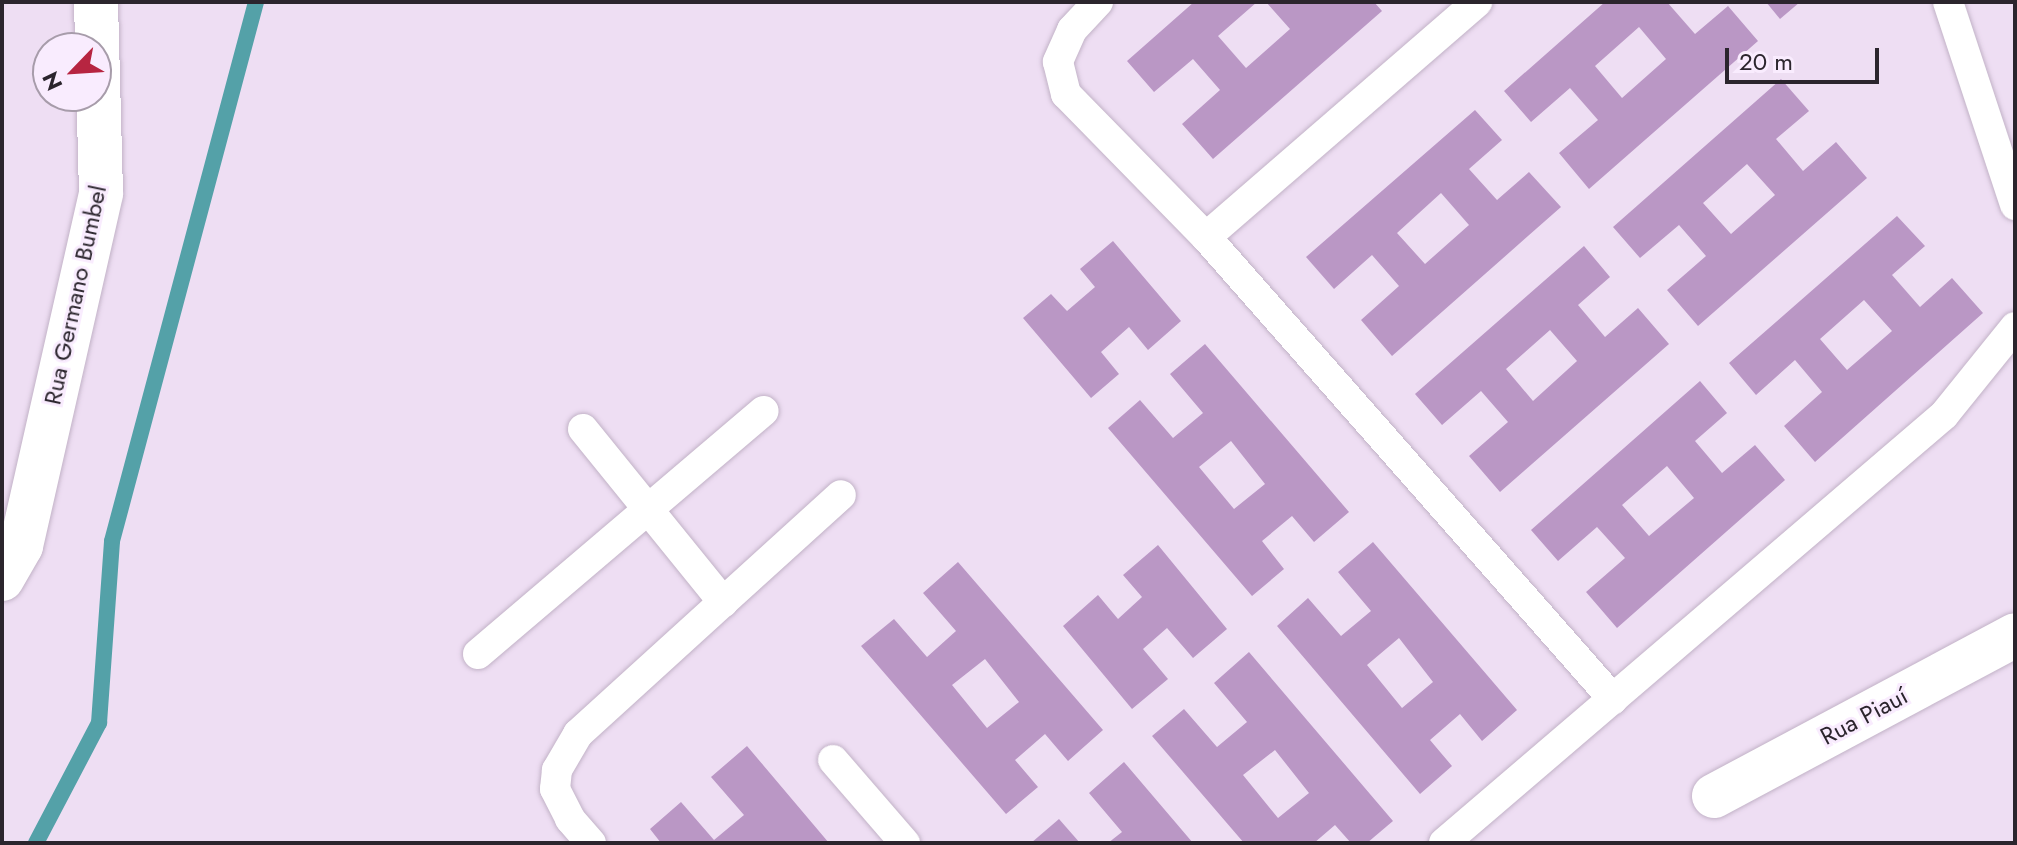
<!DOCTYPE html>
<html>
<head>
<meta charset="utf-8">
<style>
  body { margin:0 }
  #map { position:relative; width:2017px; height:845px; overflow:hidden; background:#eedef3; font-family:Jost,sans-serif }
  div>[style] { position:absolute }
  .stream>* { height:16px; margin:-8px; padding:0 8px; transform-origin:8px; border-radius:8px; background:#54a1a8 }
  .building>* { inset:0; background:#ba97c5 }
  .roads { filter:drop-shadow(0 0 2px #c2b2c7) drop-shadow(0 0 2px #c2b2c7) }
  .lane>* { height:30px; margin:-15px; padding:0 15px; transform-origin:15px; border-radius:15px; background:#fff }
  .street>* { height:44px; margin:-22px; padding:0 22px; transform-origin:22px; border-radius:22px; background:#fff }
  span { translate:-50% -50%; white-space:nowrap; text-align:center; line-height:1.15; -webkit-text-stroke:6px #f9ecfe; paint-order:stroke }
  .street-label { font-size:24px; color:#2b252d }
  .frame { position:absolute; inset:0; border:4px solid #2b252d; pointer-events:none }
  .north { position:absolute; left:32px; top:32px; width:80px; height:80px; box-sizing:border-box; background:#f9ecfe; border:2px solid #a79caa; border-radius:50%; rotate:245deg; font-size:22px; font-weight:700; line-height:32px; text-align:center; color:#2b252d }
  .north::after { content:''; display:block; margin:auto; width:28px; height:36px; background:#b72541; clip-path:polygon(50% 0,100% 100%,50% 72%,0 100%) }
  .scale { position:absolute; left:1725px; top:48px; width:154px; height:36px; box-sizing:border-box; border:4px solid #2b252d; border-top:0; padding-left:10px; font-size:24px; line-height:28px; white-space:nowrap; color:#2b252d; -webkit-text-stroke:6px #f9ecfe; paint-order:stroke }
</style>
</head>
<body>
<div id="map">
  <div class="stream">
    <div style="left:36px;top:843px;width:136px;rotate:-62.3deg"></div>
    <div style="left:99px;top:723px;width:182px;rotate:-85.9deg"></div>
    <div style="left:112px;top:541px;width:558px;rotate:-75.04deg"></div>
  </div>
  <div class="building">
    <div style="clip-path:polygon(1194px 2px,1257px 2px,1218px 36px,1246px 68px,1290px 29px,1266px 2px,1374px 2px,1382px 11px,1213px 159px,1182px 124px,1220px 90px,1193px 59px,1154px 92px,1127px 61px)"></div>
    <div style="clip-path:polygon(evenodd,1605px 2px,1667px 2px,1695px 34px,1728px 6px,1758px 41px,1589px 189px,1559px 153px,1598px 120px,1570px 88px,1531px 122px,1504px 91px,1605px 2px,1639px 27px,1666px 59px,1622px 98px,1595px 66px,1639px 27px)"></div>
    <div style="clip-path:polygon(1766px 2px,1800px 2px,1780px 19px)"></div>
    <div style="clip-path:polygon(evenodd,1781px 79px,1809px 111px,1776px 139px,1803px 171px,1836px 142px,1867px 178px,1698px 326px,1667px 290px,1706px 256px,1679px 225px,1640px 258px,1613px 227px,1781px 79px,1747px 164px,1775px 195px,1731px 234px,1703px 203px,1747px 164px)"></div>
    <div style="clip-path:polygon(evenodd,1475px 110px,1502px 140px,1469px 169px,1497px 200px,1529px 172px,1561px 207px,1392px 356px,1361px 320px,1399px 286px,1372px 255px,1334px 289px,1306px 257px,1475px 110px,1441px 193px,1469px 225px,1425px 264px,1397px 233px,1441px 193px)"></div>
    <div style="clip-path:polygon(evenodd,1897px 216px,1925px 246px,1892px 275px,1920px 307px,1952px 278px,1983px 313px,1815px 462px,1784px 426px,1822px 392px,1795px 360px,1756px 395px,1729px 363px,1897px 216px,1864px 300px,1892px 331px,1847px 370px,1820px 339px,1864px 300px)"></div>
    <div style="clip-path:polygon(1113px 241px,1181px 321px,1148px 350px,1129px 327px,1101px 352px,1119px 374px,1091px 398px,1023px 318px,1051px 294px,1067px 311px,1095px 287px,1080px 269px)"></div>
    <div style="clip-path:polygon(evenodd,1584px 246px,1610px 277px,1578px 305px,1605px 337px,1638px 308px,1669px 344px,1500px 492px,1469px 456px,1508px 422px,1481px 391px,1442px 425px,1415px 394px,1584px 246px,1550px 330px,1577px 361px,1533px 401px,1506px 369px,1550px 330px)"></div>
    <div style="clip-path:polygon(evenodd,1205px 344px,1349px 512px,1314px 542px,1292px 516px,1262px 541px,1284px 569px,1252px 596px,1108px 428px,1140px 400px,1173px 438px,1203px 413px,1170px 374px,1205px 344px,1231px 441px,1265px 484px,1234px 509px,1199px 467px,1231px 441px)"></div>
    <div style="clip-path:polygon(evenodd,1700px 381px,1727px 413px,1695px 441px,1722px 473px,1755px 445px,1785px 480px,1617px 628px,1586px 592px,1625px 558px,1597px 527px,1558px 561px,1531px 530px,1700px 381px,1667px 466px,1694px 498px,1649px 536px,1622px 505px,1667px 466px)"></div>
    <div style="clip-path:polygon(evenodd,1373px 542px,1517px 710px,1482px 741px,1460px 714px,1430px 740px,1452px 766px,1420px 794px,1277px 626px,1308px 598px,1341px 636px,1371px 611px,1338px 572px,1373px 542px,1399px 638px,1433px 682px,1402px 708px,1367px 665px,1399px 638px)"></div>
    <div style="clip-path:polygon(1158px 545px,1227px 629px,1193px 658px,1167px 628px,1143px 649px,1168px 679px,1132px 709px,1063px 626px,1098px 595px,1118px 619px,1142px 597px,1123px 575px)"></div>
    <div style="clip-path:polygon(evenodd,958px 562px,1103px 730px,1068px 761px,1045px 734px,1015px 760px,1038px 787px,1006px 814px,861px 646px,894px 619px,927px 657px,956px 631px,923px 593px,958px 562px,985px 659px,1019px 702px,987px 728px,952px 685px,985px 659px)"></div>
    <div style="clip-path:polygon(evenodd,1249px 652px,1393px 821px,1367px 843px,1351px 843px,1335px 825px,1314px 843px,1244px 843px,1152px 736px,1184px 709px,1217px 747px,1247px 722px,1214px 683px,1249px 652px,1275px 750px,1309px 793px,1278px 818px,1243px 775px,1275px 750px)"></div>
    <div style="clip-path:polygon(747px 746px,829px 843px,661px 843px,650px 829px,681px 802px,714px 840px,744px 815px,711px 777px)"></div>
    <div style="clip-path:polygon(1124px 762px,1193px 843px,1108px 843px,1122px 832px,1089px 793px)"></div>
    <div style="clip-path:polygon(1059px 819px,1080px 843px,1031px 843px)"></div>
  </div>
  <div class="roads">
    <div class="lane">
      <div style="left:1098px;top:2px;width:38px;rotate:133deg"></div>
      <div style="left:1072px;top:30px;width:35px;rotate:114deg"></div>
      <div style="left:1058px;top:62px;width:33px;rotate:76deg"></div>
      <div style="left:1066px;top:94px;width:200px;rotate:45.6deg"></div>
      <div style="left:1206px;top:237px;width:616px;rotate:48.62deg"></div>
      <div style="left:1948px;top:2px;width:214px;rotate:71.7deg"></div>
      <div style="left:1206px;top:237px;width:359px;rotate:-40.9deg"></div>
      <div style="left:583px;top:429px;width:223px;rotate:51deg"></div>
      <div style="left:723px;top:602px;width:196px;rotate:137.7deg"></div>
      <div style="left:578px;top:734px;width:42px;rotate:120.3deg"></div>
      <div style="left:557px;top:770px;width:19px;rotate:96deg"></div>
      <div style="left:555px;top:789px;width:34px;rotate:63deg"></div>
      <div style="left:570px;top:819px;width:32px;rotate:49deg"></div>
      <div style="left:723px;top:602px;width:159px;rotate:-42.2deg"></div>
      <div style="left:478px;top:654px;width:375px;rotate:-40.4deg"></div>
      <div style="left:833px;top:760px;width:110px;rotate:49.1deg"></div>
      <div style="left:1444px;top:843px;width:658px;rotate:-40.56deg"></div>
      <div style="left:1944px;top:415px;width:113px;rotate:-51.1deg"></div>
    </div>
    <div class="street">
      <div style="left:2px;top:579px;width:38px;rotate:-60deg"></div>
      <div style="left:21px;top:546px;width:362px;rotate:-77.2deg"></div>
      <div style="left:101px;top:193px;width:191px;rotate:-91.5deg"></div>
      <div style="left:1714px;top:796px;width:341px;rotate:-28.1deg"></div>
    </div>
  </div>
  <div class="street-label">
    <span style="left:75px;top:295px;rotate:-78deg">Rua Germano Bumbel</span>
    <span style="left:1864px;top:716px;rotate:-28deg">Rua Piauí</span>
  </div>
  <div class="frame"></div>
  <div class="north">N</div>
  <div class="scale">20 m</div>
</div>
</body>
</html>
